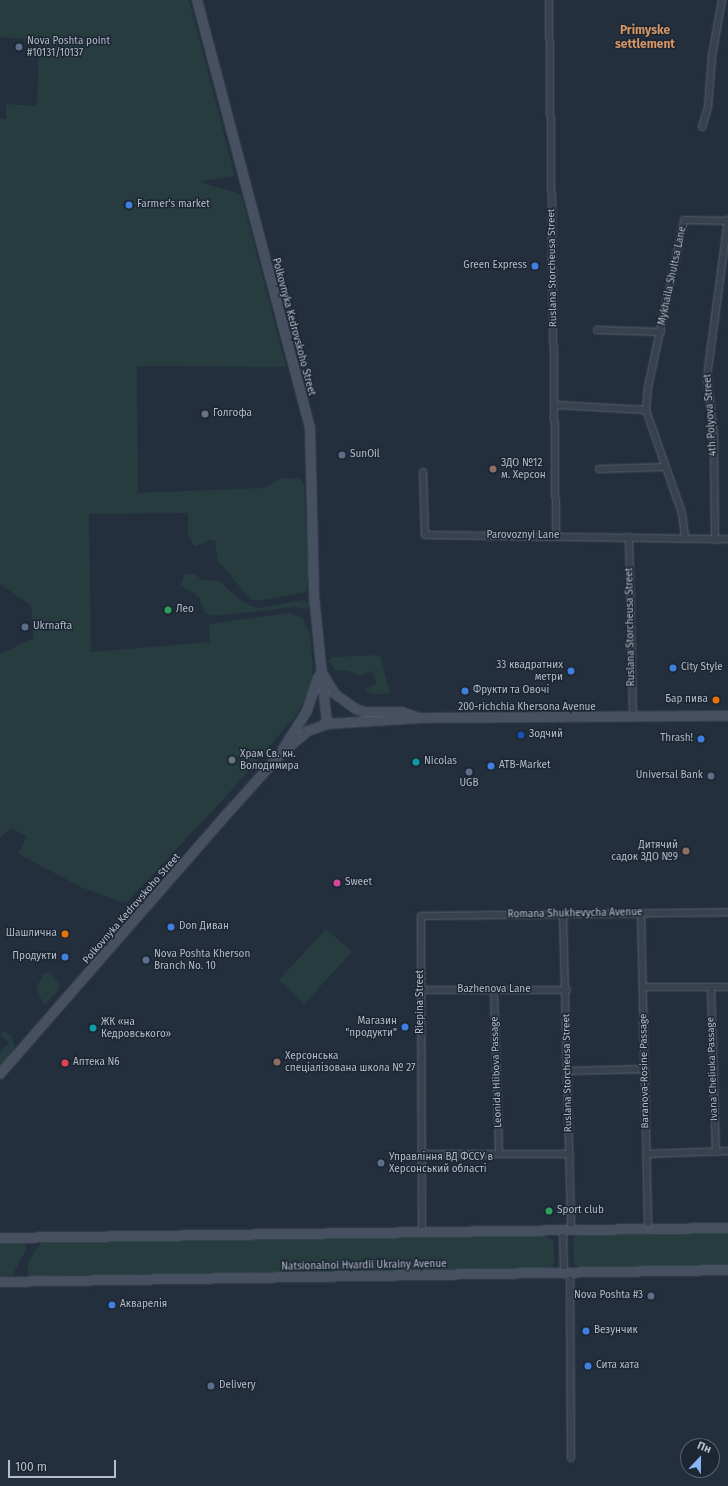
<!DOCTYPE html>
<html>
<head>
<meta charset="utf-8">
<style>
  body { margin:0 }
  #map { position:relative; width:728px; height:1486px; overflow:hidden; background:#242f3e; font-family:"Fira Sans",sans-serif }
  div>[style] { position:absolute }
  .green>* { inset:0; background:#263c3f }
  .roads { filter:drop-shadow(0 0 1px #565f6c) drop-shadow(0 0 1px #565f6c) }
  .street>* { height:6px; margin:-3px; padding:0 3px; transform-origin:3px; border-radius:3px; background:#38414e }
  .secondary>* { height:8px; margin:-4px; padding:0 4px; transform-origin:4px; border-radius:4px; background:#465061 }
  .dots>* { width:11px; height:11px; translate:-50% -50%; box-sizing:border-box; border:2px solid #1d2633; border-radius:50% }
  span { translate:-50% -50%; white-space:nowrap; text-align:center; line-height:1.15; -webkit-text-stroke:3px #1d2633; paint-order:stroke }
  .poi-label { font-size:10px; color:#b4bcc9 }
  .left { translate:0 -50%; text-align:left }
  .right { translate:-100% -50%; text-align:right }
  .street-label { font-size:10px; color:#b4bcc9 }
  .quarter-label { font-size:12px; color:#d59563; font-weight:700 }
  .north { position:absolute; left:680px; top:1438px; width:40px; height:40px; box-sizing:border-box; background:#1d2633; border:1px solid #59626f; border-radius:50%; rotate:22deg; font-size:11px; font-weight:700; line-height:16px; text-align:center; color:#b4bcc9 }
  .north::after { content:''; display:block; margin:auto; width:14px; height:18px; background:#8ab4f8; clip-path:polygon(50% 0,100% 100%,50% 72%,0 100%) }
  .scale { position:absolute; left:8px; top:1460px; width:108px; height:18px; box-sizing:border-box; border:2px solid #b4bcc9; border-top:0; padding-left:5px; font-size:12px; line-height:14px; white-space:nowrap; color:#b4bcc9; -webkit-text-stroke:3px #1d2633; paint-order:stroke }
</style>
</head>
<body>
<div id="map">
  <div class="green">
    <div style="clip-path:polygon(0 0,189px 0,235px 176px,201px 181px,202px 183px,241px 194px,286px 367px,137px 366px,138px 493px,265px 488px,281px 478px,300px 479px,304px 484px,309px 575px,306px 592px,265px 600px,251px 600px,218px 561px,215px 541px,210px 540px,194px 547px,188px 534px,188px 513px,89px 514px,91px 652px,210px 642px,209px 624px,289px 613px,303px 618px,310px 634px,313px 666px,310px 687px,298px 713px,229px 793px,126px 903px,83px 888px,18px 854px,27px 836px,11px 828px,0 838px,0 654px,34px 638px,31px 605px,0 584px,0 118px,6px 119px,6px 104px,37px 106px,39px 40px,0 37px)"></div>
    <div style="clip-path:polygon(184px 574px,195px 574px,202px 580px,220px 581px,236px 597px,250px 606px,259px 608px,303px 600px,310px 605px,307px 609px,294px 607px,215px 616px,205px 614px,199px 597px,181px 585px)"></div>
    <div style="clip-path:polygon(380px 655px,390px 693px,372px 695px,365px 690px,376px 683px,372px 671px,358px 676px,348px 670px,336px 671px,328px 661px,332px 657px)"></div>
    <div style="clip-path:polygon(326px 929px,352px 952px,304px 1004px,279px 980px)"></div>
    <div style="clip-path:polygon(50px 972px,60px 984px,58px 991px,44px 1005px,36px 988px,44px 973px)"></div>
    <div style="clip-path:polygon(4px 1031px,12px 1036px,15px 1048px,0 1067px,0 1053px,9px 1043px,1px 1035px)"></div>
    <div style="clip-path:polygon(728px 1232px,728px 1267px,580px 1269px,574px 1264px,573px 1238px,579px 1234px)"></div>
    <div style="clip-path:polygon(544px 1234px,553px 1241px,555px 1262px,552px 1267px,546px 1269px,28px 1276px,28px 1262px,43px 1240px)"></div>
    <div style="clip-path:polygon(0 1241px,26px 1241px,26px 1250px,12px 1276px,0 1277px)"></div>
  </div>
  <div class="roads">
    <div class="street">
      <div style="left:549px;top:0;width:536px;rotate:89.25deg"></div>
      <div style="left:702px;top:127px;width:21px;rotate:-73deg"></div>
      <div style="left:708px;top:107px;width:51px;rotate:-85.5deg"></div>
      <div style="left:712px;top:56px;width:57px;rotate:-79.9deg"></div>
      <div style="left:597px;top:330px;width:64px;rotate:1.8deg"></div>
      <div style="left:556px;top:405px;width:90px;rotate:3.2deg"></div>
      <div style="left:599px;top:469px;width:66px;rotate:-1.7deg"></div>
      <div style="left:423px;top:472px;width:63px;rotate:88.2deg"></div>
      <div style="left:425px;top:535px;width:303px;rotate:0.8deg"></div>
      <div style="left:629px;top:537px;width:180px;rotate:88.7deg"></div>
      <div style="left:685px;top:537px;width:24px;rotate:-97deg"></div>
      <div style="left:682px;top:513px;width:109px;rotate:-109.3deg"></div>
      <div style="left:646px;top:410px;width:23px;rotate:-85deg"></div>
      <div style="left:648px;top:387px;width:171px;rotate:-77.8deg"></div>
      <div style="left:684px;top:220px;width:44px;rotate:1.3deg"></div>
      <div style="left:715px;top:540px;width:104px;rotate:-90.6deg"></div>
      <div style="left:714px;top:436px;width:59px;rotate:-96.8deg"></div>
      <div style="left:707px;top:377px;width:159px;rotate:-82.4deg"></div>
      <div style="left:641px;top:913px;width:316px;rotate:88.7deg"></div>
      <div style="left:563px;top:915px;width:315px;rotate:88.5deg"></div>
      <div style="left:643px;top:987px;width:85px"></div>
      <div style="left:711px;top:987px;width:165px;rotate:88.3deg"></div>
      <div style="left:421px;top:990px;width:146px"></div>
      <div style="left:494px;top:991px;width:163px;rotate:88.2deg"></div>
      <div style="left:568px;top:1071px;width:77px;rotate:-1.5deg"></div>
      <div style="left:422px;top:1154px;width:148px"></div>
      <div style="left:647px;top:1154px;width:81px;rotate:-2.1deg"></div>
      <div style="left:563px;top:1230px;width:43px;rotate:88.7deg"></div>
      <div style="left:422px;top:1232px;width:316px;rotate:-90.2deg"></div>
      <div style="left:421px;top:916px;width:307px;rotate:-0.7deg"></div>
      <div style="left:570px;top:1273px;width:185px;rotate:89.7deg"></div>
    </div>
    <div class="secondary">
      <div style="left:197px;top:0;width:442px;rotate:75.2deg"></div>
      <div style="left:310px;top:427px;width:169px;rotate:88.6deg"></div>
      <div style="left:314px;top:596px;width:129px;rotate:84.2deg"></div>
      <div style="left:322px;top:673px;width:25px;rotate:58deg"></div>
      <div style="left:335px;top:694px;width:26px;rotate:36deg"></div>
      <div style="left:356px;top:709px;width:9px;rotate:18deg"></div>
      <div style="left:365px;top:712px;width:37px"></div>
      <div style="left:402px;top:712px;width:15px;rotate:20deg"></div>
      <div style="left:283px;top:749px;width:45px;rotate:-57.7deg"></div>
      <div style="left:307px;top:711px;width:36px;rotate:-72deg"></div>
      <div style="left:0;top:1074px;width:345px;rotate:-48.9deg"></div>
      <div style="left:227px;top:814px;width:78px;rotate:-48.1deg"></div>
      <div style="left:279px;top:756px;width:38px;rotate:-41deg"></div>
      <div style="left:308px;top:731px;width:20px;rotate:-20deg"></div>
      <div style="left:327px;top:724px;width:94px;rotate:-3.7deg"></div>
      <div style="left:421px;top:718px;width:307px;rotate:-0.4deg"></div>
      <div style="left:0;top:1238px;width:728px;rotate:-0.79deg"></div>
      <div style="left:0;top:1282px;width:728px;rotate:-0.94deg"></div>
    </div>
  </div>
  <div class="dots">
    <div style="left:19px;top:47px;background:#5c6f8a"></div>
    <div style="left:129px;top:205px;background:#3f7fe0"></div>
    <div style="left:535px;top:266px;background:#3f7fe0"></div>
    <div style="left:205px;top:414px;background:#6b7280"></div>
    <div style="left:342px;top:455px;background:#5c6f8a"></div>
    <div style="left:493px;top:469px;background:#8d6e63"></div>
    <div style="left:168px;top:610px;background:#2e9e5b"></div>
    <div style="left:25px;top:627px;background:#5c6f8a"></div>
    <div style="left:673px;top:668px;background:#3f7fe0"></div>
    <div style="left:571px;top:671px;background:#3f7fe0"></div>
    <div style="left:465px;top:691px;background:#3f7fe0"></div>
    <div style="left:716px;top:700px;background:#e8710a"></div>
    <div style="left:521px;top:735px;background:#1a4fb4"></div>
    <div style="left:701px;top:739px;background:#3f7fe0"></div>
    <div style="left:232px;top:760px;background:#6b7280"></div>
    <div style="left:416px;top:762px;background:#0f9aa8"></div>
    <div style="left:491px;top:766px;background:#3f7fe0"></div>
    <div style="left:469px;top:772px;background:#5c6f8a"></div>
    <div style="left:711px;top:776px;background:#5c6f8a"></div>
    <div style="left:686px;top:851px;background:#8d6e63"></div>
    <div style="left:337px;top:883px;background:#d1479c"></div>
    <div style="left:171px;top:927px;background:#3f7fe0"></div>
    <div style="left:65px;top:934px;background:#e8710a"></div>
    <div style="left:65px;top:957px;background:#3f7fe0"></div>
    <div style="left:146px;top:960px;background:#5c6f8a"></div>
    <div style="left:405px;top:1027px;background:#3f7fe0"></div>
    <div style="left:93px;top:1028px;background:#0f9aa8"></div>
    <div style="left:277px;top:1062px;background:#8d6e63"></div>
    <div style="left:65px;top:1063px;background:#e0444e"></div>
    <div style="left:381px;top:1163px;background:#5c6f8a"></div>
    <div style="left:549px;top:1211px;background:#2e9e5b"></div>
    <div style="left:651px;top:1296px;background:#5c6f8a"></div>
    <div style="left:112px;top:1305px;background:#3f7fe0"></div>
    <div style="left:586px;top:1331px;background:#3f7fe0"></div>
    <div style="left:588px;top:1366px;background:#3f7fe0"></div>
    <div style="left:211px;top:1386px;background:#5c6f8a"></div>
  </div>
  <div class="poi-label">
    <span class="left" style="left:27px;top:47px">Nova Poshta point<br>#10131/10137</span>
    <span class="left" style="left:137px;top:205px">Farmer's market</span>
    <span class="right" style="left:527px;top:266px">Green Express</span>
    <span class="left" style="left:213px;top:414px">Голгофа</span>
    <span class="left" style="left:350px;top:455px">SunOil</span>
    <span class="left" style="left:501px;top:469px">ЗДО №12<br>м. Херсон</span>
    <span class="left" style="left:176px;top:610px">Лео</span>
    <span class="left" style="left:33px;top:627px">Ukrnafta</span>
    <span class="right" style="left:563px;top:671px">33 квадратних<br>метри</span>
    <span class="left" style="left:681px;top:668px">City Style</span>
    <span class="left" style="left:473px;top:691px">Фрукти та Овочі</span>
    <span class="right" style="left:708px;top:700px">Бар пива</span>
    <span class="left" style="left:529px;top:735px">Зодчий</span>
    <span class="right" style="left:693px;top:739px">Thrash!</span>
    <span class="left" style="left:240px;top:760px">Храм Св. кн.<br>Володимира</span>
    <span class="left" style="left:424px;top:762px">Nicolas</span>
    <span class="left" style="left:499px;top:766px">ATB-Market</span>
    <span class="right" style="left:703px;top:776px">Universal Bank</span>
    <span style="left:469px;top:784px">UGB</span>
    <span class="right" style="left:678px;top:851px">Дитячий<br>садок ЗДО №9</span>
    <span class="left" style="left:345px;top:883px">Sweet</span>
    <span class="left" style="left:179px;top:927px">Don Диван</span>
    <span class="right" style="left:57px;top:934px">Шашлична</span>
    <span class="left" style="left:154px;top:960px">Nova Poshta Kherson<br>Branch No. 10</span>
    <span class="right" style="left:57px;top:957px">Продукти</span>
    <span class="right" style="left:397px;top:1027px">Магазин<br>"продукти"</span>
    <span class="left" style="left:101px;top:1028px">ЖК «на<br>Кедровського»</span>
    <span class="left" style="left:285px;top:1062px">Херсонська<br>спеціалізована школа № 27</span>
    <span class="left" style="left:73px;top:1063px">Аптека N6</span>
    <span class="left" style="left:389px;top:1163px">Управління ВД ФССУ в<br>Херсонський області</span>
    <span class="left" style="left:557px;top:1211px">Sport club</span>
    <span class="right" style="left:643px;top:1296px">Nova Poshta #3</span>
    <span class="left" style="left:120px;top:1305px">Акварелія</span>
    <span class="left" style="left:594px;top:1331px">Везунчик</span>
    <span class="left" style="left:596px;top:1366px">Сита хата</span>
    <span class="left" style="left:219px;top:1386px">Delivery</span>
  </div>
  <div class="street-label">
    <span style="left:553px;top:268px;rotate:-91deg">Ruslana Storcheusa Street</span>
    <span style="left:673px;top:276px;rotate:-78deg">Mykhaila Shultsa Lane</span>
    <span style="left:293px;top:327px;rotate:75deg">Polkovnyka Kedrovskoho Street</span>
    <span style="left:711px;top:415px;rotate:-94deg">4th Polyova Street</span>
    <span style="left:523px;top:536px">Parovoznyi Lane</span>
    <span style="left:631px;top:627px;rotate:-91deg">Ruslana Storcheusa Street</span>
    <span style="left:527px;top:708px">200-richchia Khersona Avenue</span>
    <span style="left:132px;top:909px;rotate:-49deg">Polkovnyka Kedrovskoho Street</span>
    <span style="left:575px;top:914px;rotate:-1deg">Romana Shukhevycha Avenue</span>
    <span style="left:494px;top:990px">Bazhenova Lane</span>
    <span style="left:421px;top:1002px;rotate:-90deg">Riepina Street</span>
    <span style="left:713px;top:1069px;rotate:-92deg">Ivana Cheliuka Passage</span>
    <span style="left:645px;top:1071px;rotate:-91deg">Baranova-Rosine Passage</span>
    <span style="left:497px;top:1072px;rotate:-92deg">Leonida Hlibova Passage</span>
    <span style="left:568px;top:1073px;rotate:-91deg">Ruslana Storcheusa Street</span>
    <span style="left:364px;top:1266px;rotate:-1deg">Natsionalnoi Hvardii Ukrainy Avenue</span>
  </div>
  <div class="quarter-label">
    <span style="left:645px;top:38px">Primyske<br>settlement</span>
  </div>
  <div class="north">Пн</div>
  <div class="scale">100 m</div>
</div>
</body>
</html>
